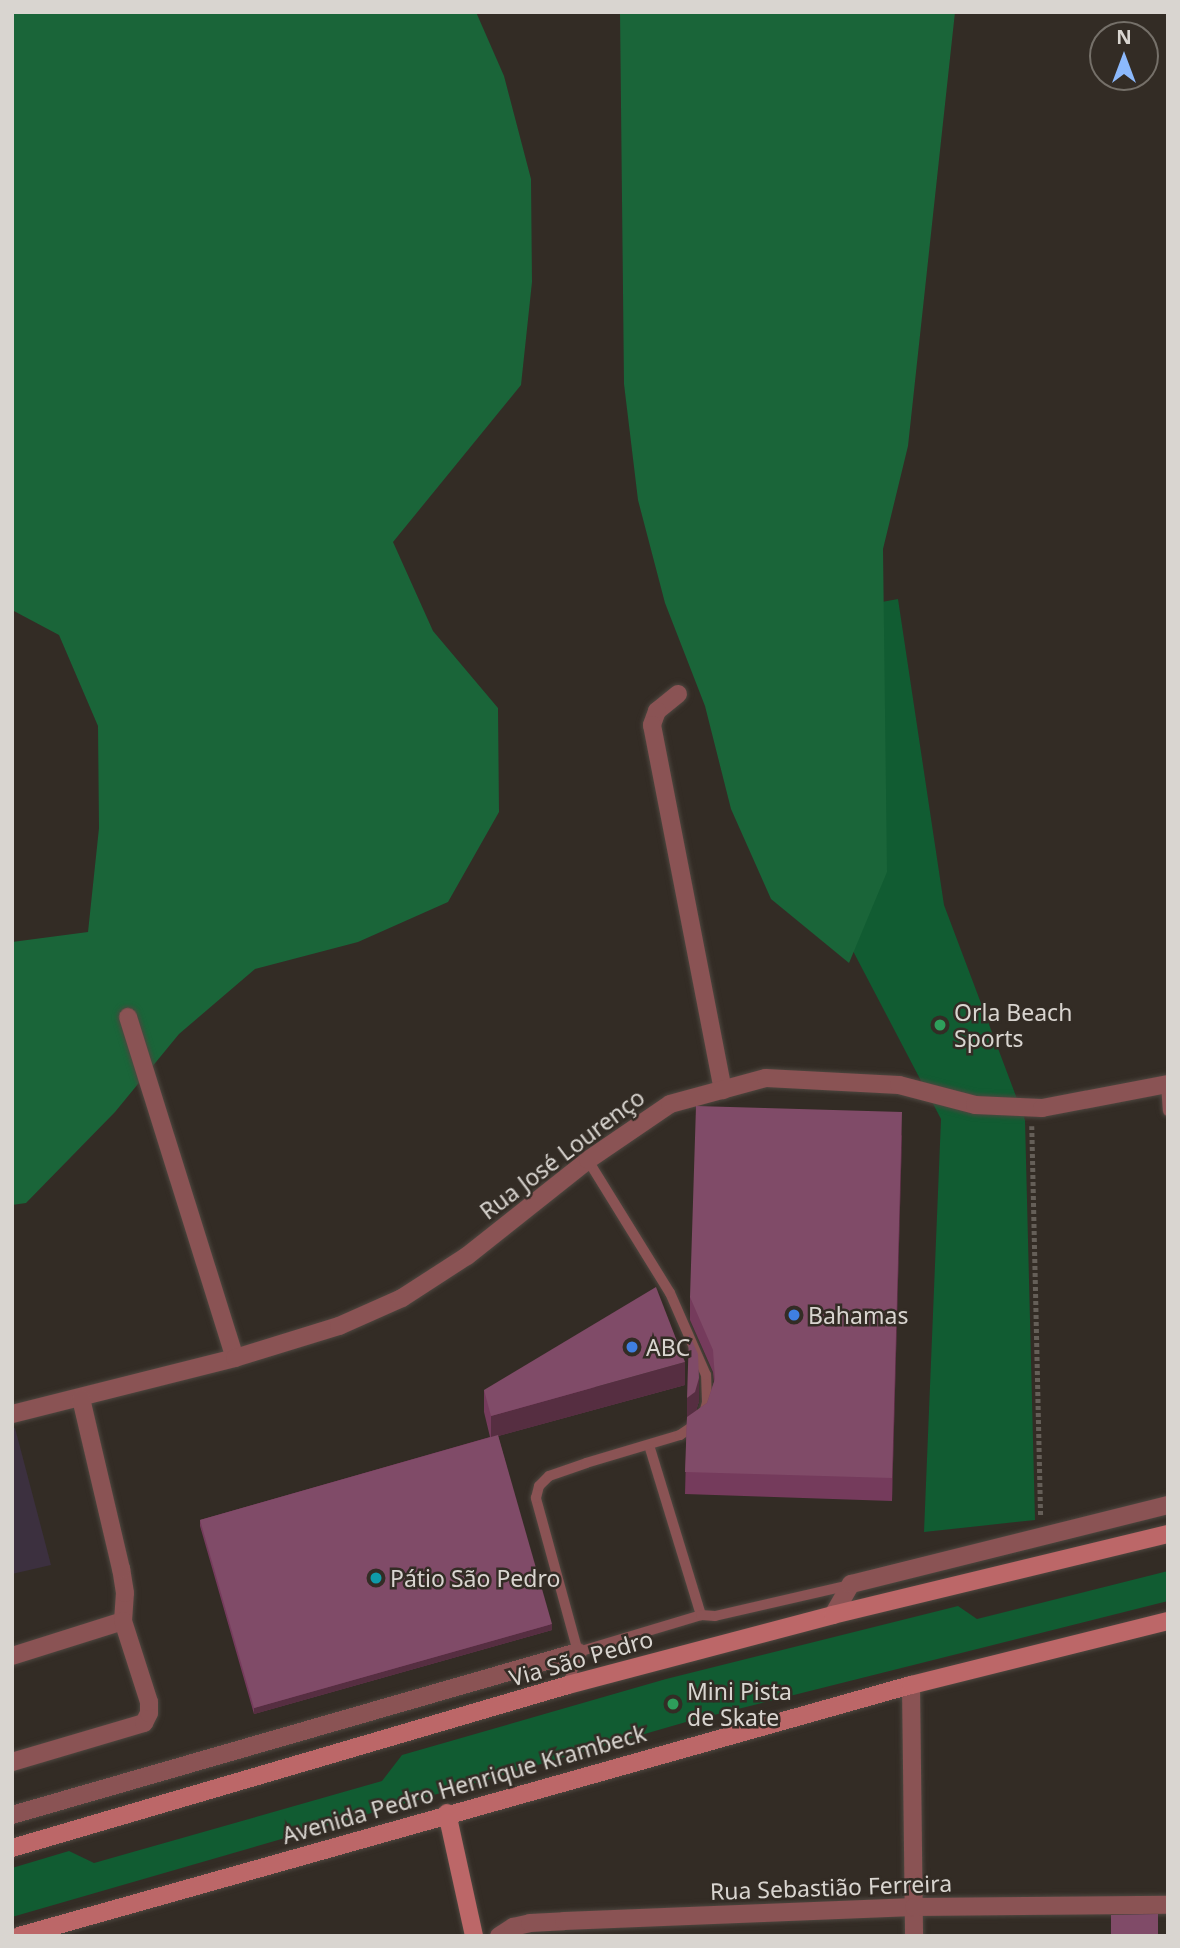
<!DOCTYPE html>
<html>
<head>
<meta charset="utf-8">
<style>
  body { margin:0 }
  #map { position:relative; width:1180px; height:1948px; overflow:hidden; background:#332c25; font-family:"Noto Sans",sans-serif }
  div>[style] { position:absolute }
  .commercial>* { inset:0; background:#3c303f }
  .green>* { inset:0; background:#115c32 }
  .forest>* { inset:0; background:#1a6539 }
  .path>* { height:4.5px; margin-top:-2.25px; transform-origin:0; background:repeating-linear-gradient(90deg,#655f58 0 3.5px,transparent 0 7px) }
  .roads { filter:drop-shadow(0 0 2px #4e4740) drop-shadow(0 0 2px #4e4740) }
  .service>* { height:10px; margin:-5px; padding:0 5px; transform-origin:5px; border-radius:5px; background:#8a5354 }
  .minor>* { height:18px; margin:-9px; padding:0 9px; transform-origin:9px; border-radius:9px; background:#8a5354 }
  .secondary>* { height:18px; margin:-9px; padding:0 9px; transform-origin:9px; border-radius:9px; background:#bc6768 }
  .wall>* { inset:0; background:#753b5c }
  .shaded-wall>* { inset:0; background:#562e41 }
  .building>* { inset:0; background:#804b68 }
  .dots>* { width:19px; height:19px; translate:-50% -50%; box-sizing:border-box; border:4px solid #332c25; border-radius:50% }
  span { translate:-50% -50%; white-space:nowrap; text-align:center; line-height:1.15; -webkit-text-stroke:5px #332c25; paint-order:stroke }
  .poi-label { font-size:23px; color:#d9d5d0 }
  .left { translate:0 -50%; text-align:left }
  .street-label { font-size:23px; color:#d9d5d0 }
  .frame { position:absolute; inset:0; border:14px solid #d9d5d0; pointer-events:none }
  .north { position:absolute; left:1089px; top:21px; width:70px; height:70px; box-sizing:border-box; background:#332c25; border:2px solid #757069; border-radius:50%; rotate:0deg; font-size:19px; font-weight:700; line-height:28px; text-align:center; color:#d9d5d0 }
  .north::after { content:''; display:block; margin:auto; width:24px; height:32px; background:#8cb9fc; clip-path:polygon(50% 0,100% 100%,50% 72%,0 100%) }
</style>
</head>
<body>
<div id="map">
  <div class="commercial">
    <div style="clip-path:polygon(15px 1428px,51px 1565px,12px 1574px,12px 1429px)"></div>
  </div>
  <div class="green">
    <div style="clip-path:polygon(898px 599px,944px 905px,1025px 1120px,1035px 1520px,924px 1532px,941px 1119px,842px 930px,801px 617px)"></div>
    <div style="clip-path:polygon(1168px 1571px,1168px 1601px,686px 1722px,12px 1917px,12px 1868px,69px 1851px,94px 1863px,382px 1781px,402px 1755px,666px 1679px,958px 1606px,977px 1619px)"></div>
  </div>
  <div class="forest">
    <div style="clip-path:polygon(12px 12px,476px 12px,504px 76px,531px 179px,532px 282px,521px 385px,393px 542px,433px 631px,498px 708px,499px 812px,448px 902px,358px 942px,255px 969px,179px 1034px,115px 1112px,26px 1203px,12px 1205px,12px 942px,88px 932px,99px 828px,98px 726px,59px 635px,12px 610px)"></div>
    <div style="clip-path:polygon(620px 12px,955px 12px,908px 446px,883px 549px,887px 872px,849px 963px,771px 899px,731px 809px,705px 706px,665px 603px,638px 500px,624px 384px)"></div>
  </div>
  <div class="path">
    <div style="left:1032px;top:1126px;width:390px;rotate:88.7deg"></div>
  </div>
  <div class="roads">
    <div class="service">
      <div style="left:1166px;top:1084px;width:27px;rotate:86deg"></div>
      <div style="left:649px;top:1445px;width:178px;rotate:73deg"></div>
      <div style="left:578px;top:1652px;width:128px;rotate:-16.7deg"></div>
      <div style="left:701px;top:1615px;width:14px;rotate:4deg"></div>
      <div style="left:715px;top:1616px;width:139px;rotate:-12.9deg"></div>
      <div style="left:568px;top:1685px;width:34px;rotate:-73deg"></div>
      <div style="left:578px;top:1652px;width:160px;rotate:-105.3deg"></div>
      <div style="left:536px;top:1498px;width:12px;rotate:-76deg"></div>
      <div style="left:539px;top:1486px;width:14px;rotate:-45deg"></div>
      <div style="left:549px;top:1476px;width:39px;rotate:-19deg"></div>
      <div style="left:586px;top:1463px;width:98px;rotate:-16.6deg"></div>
      <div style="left:680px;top:1435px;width:27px;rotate:-34deg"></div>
      <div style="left:702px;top:1420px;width:19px;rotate:-74deg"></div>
      <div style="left:707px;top:1402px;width:27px;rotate:-92deg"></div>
      <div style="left:706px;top:1375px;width:90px;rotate:-113.7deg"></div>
      <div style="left:670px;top:1293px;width:156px;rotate:-121.7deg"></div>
    </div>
    <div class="minor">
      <div style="left:678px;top:694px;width:27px;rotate:141deg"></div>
      <div style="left:657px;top:711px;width:15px;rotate:110deg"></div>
      <div style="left:652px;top:725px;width:372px;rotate:79deg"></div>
      <div style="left:128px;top:1017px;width:357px;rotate:72.6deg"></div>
      <div style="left:12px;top:1414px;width:230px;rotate:-14.1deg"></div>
      <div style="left:235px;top:1358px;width:109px;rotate:-17.1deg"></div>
      <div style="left:339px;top:1326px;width:69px;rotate:-24deg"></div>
      <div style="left:402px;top:1298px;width:77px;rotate:-32.9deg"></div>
      <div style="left:467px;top:1256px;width:154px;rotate:-38.4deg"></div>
      <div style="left:588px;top:1160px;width:99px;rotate:-34.3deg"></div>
      <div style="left:670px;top:1104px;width:99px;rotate:-15.2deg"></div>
      <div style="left:766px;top:1078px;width:133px;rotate:3deg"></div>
      <div style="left:899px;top:1085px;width:79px;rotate:14.7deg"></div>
      <div style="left:975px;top:1105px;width:67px;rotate:2.6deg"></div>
      <div style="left:1042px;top:1108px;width:128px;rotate:-10.8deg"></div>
      <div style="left:833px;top:1615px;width:36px;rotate:-60deg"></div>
      <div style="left:851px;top:1584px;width:327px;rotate:-14deg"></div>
      <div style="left:12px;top:1656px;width:116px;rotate:-17.5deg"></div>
      <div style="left:123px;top:1621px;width:28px;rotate:-86deg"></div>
      <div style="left:125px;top:1593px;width:24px;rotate:-99deg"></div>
      <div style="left:121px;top:1569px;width:175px;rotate:-103.2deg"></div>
      <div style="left:911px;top:1685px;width:251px;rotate:89.3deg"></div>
      <div style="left:12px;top:1762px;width:138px;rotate:-16.5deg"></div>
      <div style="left:144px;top:1723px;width:11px;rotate:-63deg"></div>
      <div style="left:149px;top:1713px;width:11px;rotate:-90deg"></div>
      <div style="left:149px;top:1702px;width:85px;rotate:-107.8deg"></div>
      <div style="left:12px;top:1815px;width:589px;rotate:-16.07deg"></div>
      <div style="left:499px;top:1936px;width:17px;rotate:-33deg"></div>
      <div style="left:513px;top:1927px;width:17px;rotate:-13deg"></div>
      <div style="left:530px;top:1923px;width:34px;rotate:-3deg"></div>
      <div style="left:564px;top:1921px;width:350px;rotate:-2.3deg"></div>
      <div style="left:914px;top:1907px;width:254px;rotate:-0.5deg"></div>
    </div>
    <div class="secondary">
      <div style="left:447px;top:1813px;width:126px;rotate:77.6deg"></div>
      <div style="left:12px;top:1848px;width:579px;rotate:-16.34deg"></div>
      <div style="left:568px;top:1685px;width:274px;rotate:-14.8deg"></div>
      <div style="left:833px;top:1615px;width:345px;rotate:-13.6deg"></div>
      <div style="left:19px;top:1936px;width:927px;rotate:-15.72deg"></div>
      <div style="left:911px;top:1685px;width:265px;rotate:-14deg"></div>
    </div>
  </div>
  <div class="wall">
    <div style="clip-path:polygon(902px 1135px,892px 1501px,685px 1494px,687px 1417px,699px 1401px,696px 1411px,707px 1403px,714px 1382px,713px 1372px,690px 1320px,690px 1297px)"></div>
    <div style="clip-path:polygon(685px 1385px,498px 1436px,552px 1630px,254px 1714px,200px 1526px,200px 1520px,490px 1437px,484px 1412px,484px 1390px)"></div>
  </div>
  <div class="shaded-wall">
    <div style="clip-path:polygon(902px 1112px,902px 1135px,892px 1501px,892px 1478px)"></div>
    <div style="clip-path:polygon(685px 1362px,685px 1385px,491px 1438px,491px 1416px)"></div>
    <div style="clip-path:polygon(699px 1378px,699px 1401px,695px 1415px,687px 1420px,687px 1398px)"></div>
    <div style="clip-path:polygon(552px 1624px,552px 1630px,254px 1714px,254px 1708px)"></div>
  </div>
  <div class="building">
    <div style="clip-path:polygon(696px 1106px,902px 1112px,892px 1478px,685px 1472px,687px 1417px,707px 1403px,715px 1379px,713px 1350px,690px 1297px)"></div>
    <div style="clip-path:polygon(656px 1287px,685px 1362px,491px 1416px,484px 1390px)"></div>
    <div style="clip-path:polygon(689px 1334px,698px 1354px,699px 1378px,695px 1392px,687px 1398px)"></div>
    <div style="clip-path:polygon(498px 1435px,552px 1624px,254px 1708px,200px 1520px)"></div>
    <div style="clip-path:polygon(1158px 1914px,1158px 1936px,1111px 1936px,1111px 1915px)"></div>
  </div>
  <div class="dots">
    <div style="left:940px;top:1025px;background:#2e9e5b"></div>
    <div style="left:794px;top:1315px;background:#3f7fe0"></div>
    <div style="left:632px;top:1347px;background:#3f7fe0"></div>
    <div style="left:376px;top:1578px;background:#0f9aa8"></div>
    <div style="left:673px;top:1704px;background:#2e9e5b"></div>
  </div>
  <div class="poi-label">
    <span class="left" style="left:954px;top:1025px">Orla Beach<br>Sports</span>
    <span class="left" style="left:808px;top:1315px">Bahamas</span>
    <span class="left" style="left:646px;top:1347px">ABC</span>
    <span class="left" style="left:390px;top:1578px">Pátio São Pedro</span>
    <span class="left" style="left:687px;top:1704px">Mini Pista<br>de Skate</span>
  </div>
  <div class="street-label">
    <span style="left:562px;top:1154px;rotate:-37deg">Rua José Lourenço</span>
    <span style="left:581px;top:1658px;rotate:-16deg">Via São Pedro</span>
    <span style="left:464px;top:1784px;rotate:-16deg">Avenida Pedro Henrique Krambeck</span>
    <span style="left:831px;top:1887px;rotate:-2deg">Rua Sebastião Ferreira</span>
  </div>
  <div class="frame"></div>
  <div class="north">N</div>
</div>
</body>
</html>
